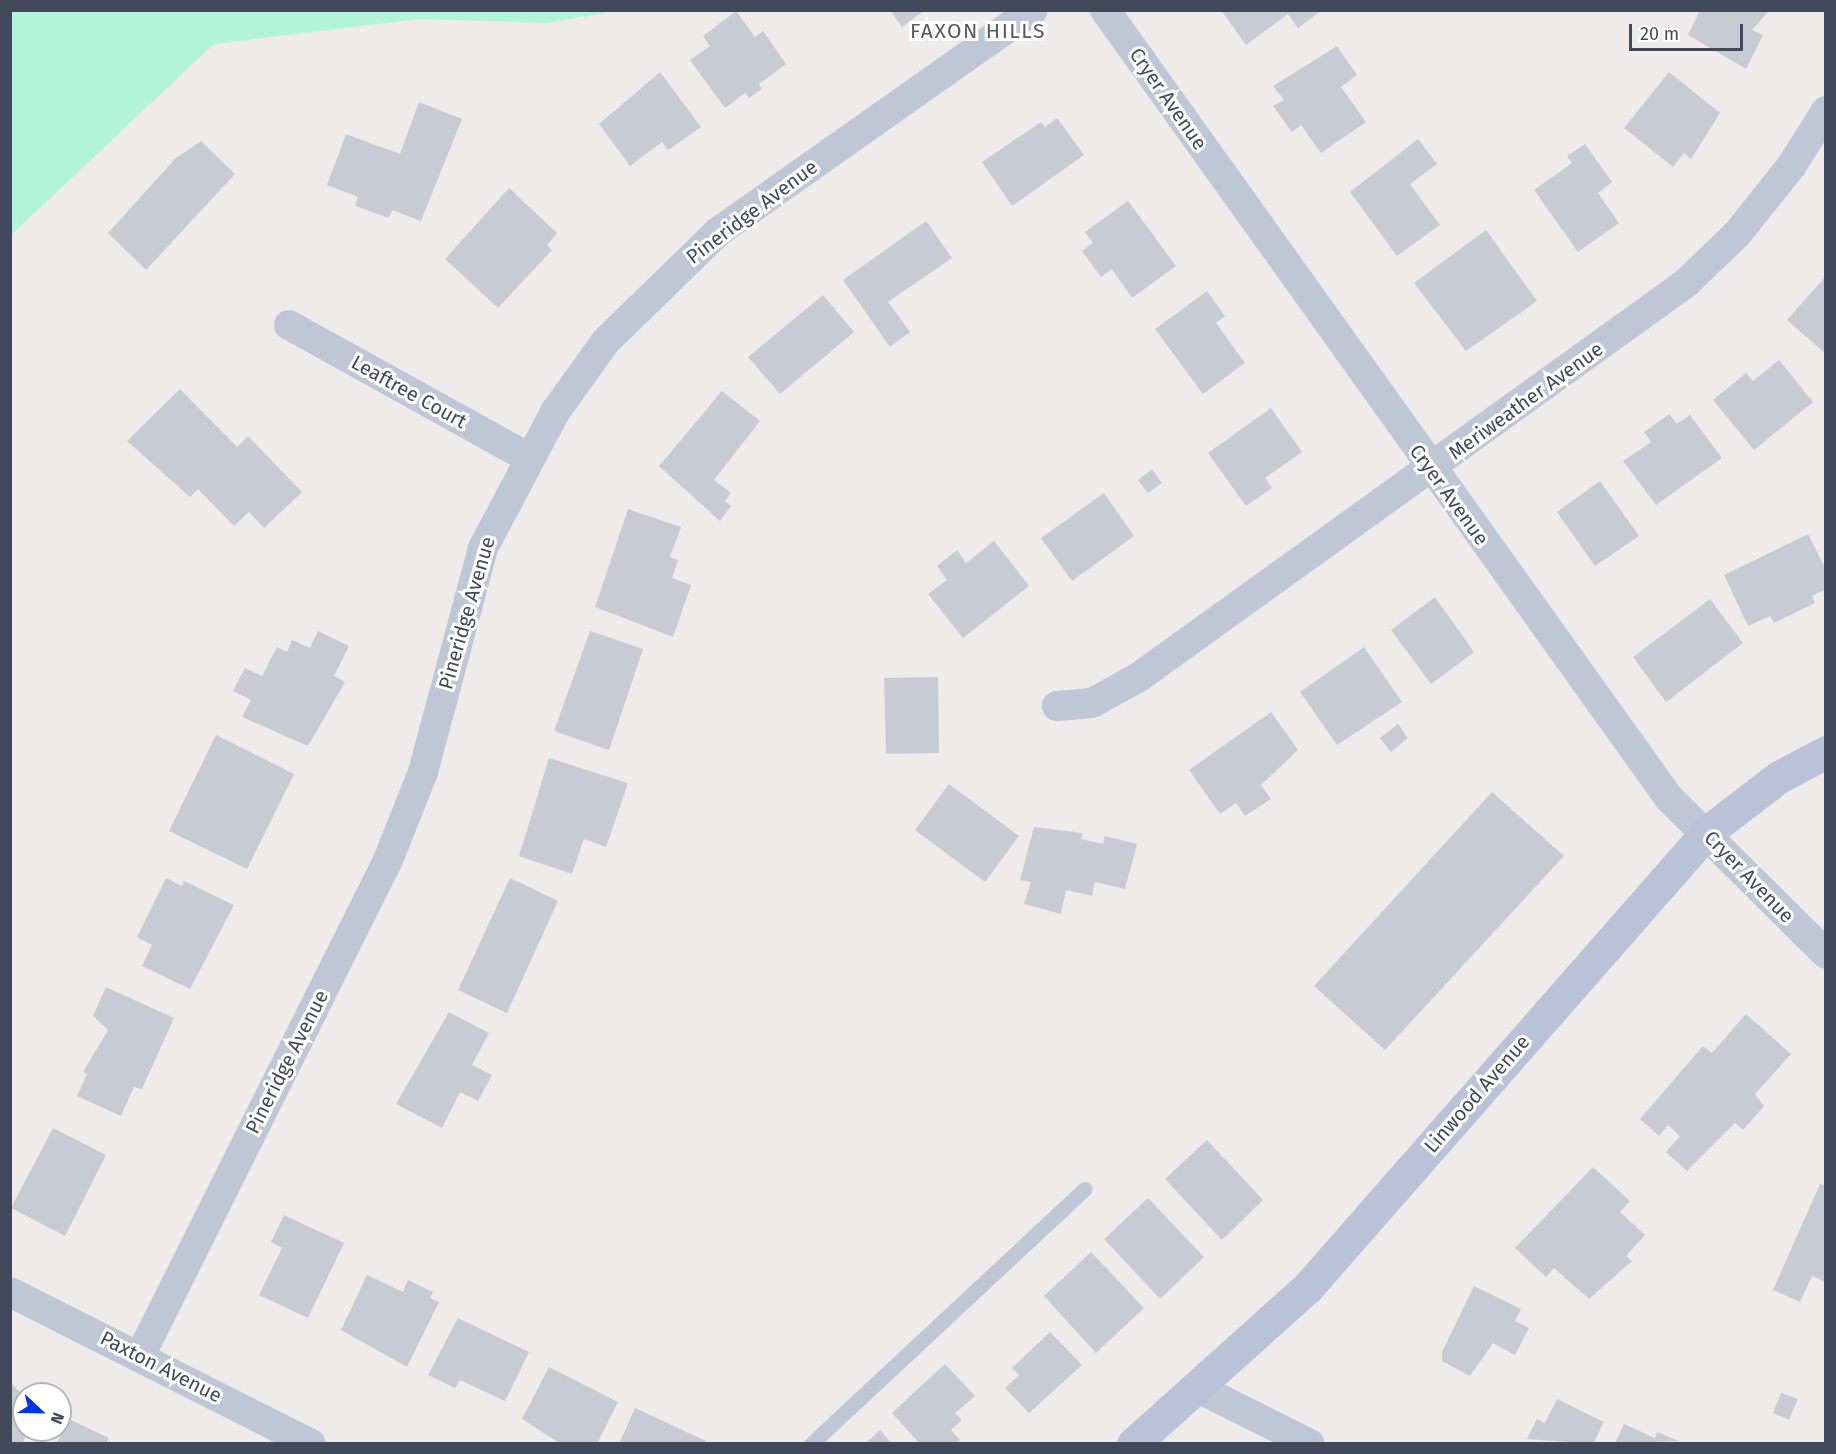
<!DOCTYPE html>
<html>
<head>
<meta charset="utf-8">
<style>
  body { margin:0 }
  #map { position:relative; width:1836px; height:1454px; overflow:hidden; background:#efebeb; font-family:"Fira Sans",sans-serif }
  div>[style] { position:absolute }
  .green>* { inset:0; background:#b2f3db }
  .building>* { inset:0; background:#c9cbd4 }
  .service>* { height:15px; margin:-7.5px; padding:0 7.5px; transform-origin:7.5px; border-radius:7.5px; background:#bfc6d5 }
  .minor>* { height:30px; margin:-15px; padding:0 15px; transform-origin:15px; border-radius:15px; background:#bfc6d5 }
  .secondary>* { height:33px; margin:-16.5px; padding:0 16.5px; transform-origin:16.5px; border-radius:16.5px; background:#bac2d8 }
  span { translate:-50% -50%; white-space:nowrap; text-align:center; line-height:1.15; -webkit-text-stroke:6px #fff; paint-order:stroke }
  .street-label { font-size:20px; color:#42495a }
  .neighbourhood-label { font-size:21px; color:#575961; letter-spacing:1.5px }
  .frame { position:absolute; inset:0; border:12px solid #42495a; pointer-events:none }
  .north { position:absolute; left:12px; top:1382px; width:60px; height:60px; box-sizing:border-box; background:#fff; border:2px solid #b3b6bd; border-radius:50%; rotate:112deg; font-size:16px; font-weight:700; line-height:24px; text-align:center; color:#42495a }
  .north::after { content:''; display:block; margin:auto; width:21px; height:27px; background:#0333f0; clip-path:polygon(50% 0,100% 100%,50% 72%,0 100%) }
  .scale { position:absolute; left:1629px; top:24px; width:114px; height:27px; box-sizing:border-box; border:3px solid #42495a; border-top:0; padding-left:8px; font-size:18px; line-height:21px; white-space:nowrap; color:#42495a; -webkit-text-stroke:4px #fff; paint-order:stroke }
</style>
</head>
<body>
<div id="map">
  <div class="green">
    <div style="clip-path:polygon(11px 10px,616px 10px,616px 11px,548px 23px,419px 19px,214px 44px,13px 233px,11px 245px)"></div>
  </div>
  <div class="building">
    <div style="clip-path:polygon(925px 10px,902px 27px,892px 13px,896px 10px)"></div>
    <div style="clip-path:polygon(1221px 10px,1322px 10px,1298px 28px,1288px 14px,1246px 45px)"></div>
    <div style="clip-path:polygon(1700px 10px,1770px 10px,1752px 30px,1763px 35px,1746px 69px,1688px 35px)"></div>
    <div style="clip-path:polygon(736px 11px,755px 37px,763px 31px,786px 64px,759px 84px,762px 89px,749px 98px,745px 93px,725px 108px,690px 60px,710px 46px,703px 36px)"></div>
    <div style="clip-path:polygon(1337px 46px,1357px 75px,1341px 87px,1366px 122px,1321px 153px,1301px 125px,1292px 132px,1273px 106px,1284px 100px,1273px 86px)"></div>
    <div style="clip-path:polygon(660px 72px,701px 127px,668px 150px,662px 142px,630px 166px,599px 124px)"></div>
    <div style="clip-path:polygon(1669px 72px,1720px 113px,1691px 159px,1684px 153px,1673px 167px,1624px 128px)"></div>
    <div style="clip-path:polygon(419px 102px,462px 119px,421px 221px,392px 210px,389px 218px,355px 206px,358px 197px,327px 185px,346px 134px,400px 154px)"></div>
    <div style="clip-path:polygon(1057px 118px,1084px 155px,1012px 206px,982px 162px,1041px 122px,1045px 127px)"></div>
    <div style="clip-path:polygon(1418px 139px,1437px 164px,1410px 184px,1440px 225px,1397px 256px,1350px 192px)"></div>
    <div style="clip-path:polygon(201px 141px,235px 174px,146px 270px,108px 233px,176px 158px)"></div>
    <div style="clip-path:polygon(1585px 144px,1612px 182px,1598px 193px,1619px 223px,1578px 252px,1534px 190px,1572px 163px,1567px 156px)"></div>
    <div style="clip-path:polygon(509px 188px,557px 233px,547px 245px,552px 250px,498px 308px,445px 259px)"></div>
    <div style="clip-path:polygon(1128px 201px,1176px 266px,1132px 298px,1112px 269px,1101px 277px,1082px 251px,1093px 243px,1085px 232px)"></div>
    <div style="clip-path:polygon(926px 221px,952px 258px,888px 302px,910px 332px,890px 347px,843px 280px)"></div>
    <div style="clip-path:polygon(1486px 230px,1537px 301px,1466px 351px,1414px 283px)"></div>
    <div style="clip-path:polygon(1826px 276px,1826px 354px,1787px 320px)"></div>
    <div style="clip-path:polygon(1207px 291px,1225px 316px,1216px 323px,1245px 363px,1203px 394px,1155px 329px)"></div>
    <div style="clip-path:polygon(823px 295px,854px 332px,780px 394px,748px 357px)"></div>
    <div style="clip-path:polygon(1779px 360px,1813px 402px,1754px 450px,1713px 400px,1746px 373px,1753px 381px)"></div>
    <div style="clip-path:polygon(180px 389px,237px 447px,248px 436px,302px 492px,264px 528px,249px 512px,234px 526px,198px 489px,190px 497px,127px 441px)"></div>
    <div style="clip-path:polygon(722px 391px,760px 421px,714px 480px,731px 493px,725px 501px,731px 506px,720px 521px,659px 466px)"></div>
    <div style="clip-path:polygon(1271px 408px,1302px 452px,1265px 478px,1272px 488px,1246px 506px,1208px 453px)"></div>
    <div style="clip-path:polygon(1669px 414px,1677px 424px,1690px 415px,1722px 458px,1656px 505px,1623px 461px,1651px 442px,1644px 432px)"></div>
    <div style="clip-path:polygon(1152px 469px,1162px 483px,1148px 493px,1138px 480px)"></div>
    <div style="clip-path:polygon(1600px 481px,1639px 536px,1595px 566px,1557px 512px)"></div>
    <div style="clip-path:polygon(1104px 493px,1134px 536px,1072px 581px,1041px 538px)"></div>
    <div style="clip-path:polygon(628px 509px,681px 527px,670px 557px,678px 560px,672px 578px,691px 585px,673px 637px,595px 607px)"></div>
    <div style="clip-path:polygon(1808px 534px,1826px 570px,1826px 589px,1812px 596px,1815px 603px,1774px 623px,1770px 616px,1748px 626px,1724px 575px)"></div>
    <div style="clip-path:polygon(994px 541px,1029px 586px,963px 638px,928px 594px,947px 580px,937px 566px,957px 550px,966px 563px)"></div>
    <div style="clip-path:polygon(1435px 597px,1474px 652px,1431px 684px,1391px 630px)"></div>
    <div style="clip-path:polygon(1710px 599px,1743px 643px,1666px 702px,1633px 657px)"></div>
    <div style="clip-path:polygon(318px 631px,349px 646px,334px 676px,345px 682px,308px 746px,242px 717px,251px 700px,233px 691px,245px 668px,262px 676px,277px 647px,287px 652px,292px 640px,310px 648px)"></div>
    <div style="clip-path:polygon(590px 631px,643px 649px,609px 750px,554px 731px)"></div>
    <div style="clip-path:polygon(1364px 647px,1402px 702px,1337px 745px,1300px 692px)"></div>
    <div style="clip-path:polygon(938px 677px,939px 753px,886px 754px,884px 678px)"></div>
    <div style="clip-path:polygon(1271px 712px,1298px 750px,1261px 785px,1271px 799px,1245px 816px,1236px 803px,1220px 814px,1189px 770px)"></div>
    <div style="clip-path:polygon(1398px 724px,1408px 738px,1391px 752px,1380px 738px)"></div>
    <div style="clip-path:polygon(216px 735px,294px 774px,247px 869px,169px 831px)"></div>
    <div style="clip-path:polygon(549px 758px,628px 783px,606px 847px,584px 839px,572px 874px,519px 856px)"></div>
    <div style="clip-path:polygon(949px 784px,1019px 836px,985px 882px,915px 830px)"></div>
    <div style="clip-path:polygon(1492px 792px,1564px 856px,1385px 1050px,1314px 986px)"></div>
    <div style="clip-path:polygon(1034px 827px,1083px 833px,1081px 839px,1103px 844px,1105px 836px,1137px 844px,1125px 889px,1095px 882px,1092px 896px,1066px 890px,1061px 914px,1024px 904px,1031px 882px,1020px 880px)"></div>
    <div style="clip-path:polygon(166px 878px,182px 886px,184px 881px,234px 905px,190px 989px,142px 966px,152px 945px,137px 937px)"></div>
    <div style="clip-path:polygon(510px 878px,558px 901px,507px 1013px,458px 990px)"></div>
    <div style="clip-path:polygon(106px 987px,174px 1018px,142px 1089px,134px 1087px,121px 1116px,77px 1096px,87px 1074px,83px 1072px,108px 1030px,93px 1016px)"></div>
    <div style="clip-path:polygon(449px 1012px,489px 1033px,472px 1065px,492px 1075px,478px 1101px,460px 1092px,442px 1128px,396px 1104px)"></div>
    <div style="clip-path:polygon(1746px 1014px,1791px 1054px,1755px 1094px,1764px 1106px,1743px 1130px,1735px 1123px,1687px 1171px,1666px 1152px,1680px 1136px,1668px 1125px,1659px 1136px,1640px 1119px,1703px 1046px,1712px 1053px)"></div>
    <div style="clip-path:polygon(53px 1128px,106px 1155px,65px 1236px,11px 1208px)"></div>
    <div style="clip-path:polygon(1207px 1140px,1263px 1200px,1222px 1240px,1165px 1179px)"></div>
    <div style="clip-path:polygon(1593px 1167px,1630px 1201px,1620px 1212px,1645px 1235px,1626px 1256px,1632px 1261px,1589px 1299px,1554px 1268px,1546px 1277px,1515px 1248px)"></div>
    <div style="clip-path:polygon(1820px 1184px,1826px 1186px,1826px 1282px,1812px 1276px,1800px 1302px,1773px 1290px)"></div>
    <div style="clip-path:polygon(1148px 1198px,1204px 1257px,1160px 1299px,1104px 1239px)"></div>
    <div style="clip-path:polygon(284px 1215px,344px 1243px,308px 1318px,259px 1295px,282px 1248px,271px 1242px)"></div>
    <div style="clip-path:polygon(1091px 1252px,1144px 1308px,1096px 1353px,1044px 1296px)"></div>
    <div style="clip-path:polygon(367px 1275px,403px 1292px,408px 1280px,433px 1292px,430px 1298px,439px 1302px,407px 1367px,341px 1330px)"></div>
    <div style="clip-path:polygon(1474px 1286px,1521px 1309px,1515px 1321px,1529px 1328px,1515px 1355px,1493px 1343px,1470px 1376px,1442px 1361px,1442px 1352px)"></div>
    <div style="clip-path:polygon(458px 1318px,529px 1352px,505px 1401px,460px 1380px,455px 1388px,428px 1375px)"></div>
    <div style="clip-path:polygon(1050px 1332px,1082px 1365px,1029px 1413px,1005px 1388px,1019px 1375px,1012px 1368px)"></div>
    <div style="clip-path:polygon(945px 1364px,975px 1396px,955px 1413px,962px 1420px,951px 1430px,960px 1440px,957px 1444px,920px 1444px,892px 1413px)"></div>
    <div style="clip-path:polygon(549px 1367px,618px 1402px,597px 1444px,561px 1444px,522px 1419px)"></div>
    <div style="clip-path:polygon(10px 1382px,24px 1396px,24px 1430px,29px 1430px,22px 1444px,10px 1444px)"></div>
    <div style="clip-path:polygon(1781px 1393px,1798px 1399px,1789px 1420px,1773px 1413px)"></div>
    <div style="clip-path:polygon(1557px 1399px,1604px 1422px,1593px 1444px,1527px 1439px,1537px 1419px,1545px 1423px)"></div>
    <div style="clip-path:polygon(635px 1408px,706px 1441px,704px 1444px,619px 1444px)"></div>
    <div style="clip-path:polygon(69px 1419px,109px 1438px,106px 1444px,56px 1444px)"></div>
    <div style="clip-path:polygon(1624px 1424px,1655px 1438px,1657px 1432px,1679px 1441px,1615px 1444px)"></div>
    <div style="clip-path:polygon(880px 1430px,892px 1444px,865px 1444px)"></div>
  </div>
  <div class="service">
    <div style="left:811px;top:1444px;width:374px;rotate:-43deg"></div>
  </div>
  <div class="minor">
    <div style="left:1105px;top:10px;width:969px;rotate:54.41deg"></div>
    <div style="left:1669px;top:798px;width:221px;rotate:44.8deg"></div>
    <div style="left:289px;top:325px;width:274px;rotate:29deg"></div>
    <div style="left:1057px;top:706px;width:35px;rotate:-5deg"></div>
    <div style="left:1092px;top:703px;width:54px;rotate:-29deg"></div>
    <div style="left:1139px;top:677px;width:674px;rotate:-35.76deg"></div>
    <div style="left:1686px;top:283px;width:71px;rotate:-43.9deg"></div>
    <div style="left:1737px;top:234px;width:88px;rotate:-51.4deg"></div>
    <div style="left:1792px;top:165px;width:64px;rotate:-57.8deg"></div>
    <div style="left:10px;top:1292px;width:337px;rotate:26.8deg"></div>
    <div style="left:140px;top:1356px;width:555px;rotate:-63.43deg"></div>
    <div style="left:388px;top:860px;width:95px;rotate:-68.3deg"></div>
    <div style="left:423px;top:772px;width:232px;rotate:-75deg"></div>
    <div style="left:483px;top:548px;width:154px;rotate:-62.1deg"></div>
    <div style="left:555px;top:412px;width:87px;rotate:-54.3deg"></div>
    <div style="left:606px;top:341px;width:156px;rotate:-44.2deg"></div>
    <div style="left:718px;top:232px;width:385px;rotate:-35.2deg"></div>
    <div style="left:1196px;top:1387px;width:127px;rotate:26.6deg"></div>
  </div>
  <div class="secondary">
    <div style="left:1133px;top:1444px;width:234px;rotate:-41.9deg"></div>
    <div style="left:1307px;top:1288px;width:607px;rotate:-48.74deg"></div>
    <div style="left:1707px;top:832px;width:91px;rotate:-37.4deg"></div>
    <div style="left:1779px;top:777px;width:53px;rotate:-28deg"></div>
  </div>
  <div class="street-label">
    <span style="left:1168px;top:99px;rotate:55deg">Cryer Avenue</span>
    <span style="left:752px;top:212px;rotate:-37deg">Pineridge Avenue</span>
    <span style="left:409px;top:392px;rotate:29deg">Leaftree Court</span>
    <span style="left:1526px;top:401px;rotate:-36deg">Meriweather Avenue</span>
    <span style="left:1449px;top:495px;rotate:54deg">Cryer Avenue</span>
    <span style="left:467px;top:613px;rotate:-74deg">Pineridge Avenue</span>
    <span style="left:1749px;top:877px;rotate:46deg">Cryer Avenue</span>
    <span style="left:287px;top:1062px;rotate:-63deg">Pineridge Avenue</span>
    <span style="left:1477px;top:1094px;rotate:-49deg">Linwood Avenue</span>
    <span style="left:161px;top:1367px;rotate:27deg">Paxton Avenue</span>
  </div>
  <div class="neighbourhood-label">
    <span style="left:978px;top:31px">FAXON HILLS</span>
  </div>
  <div class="frame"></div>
  <div class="north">N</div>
  <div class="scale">20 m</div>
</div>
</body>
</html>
